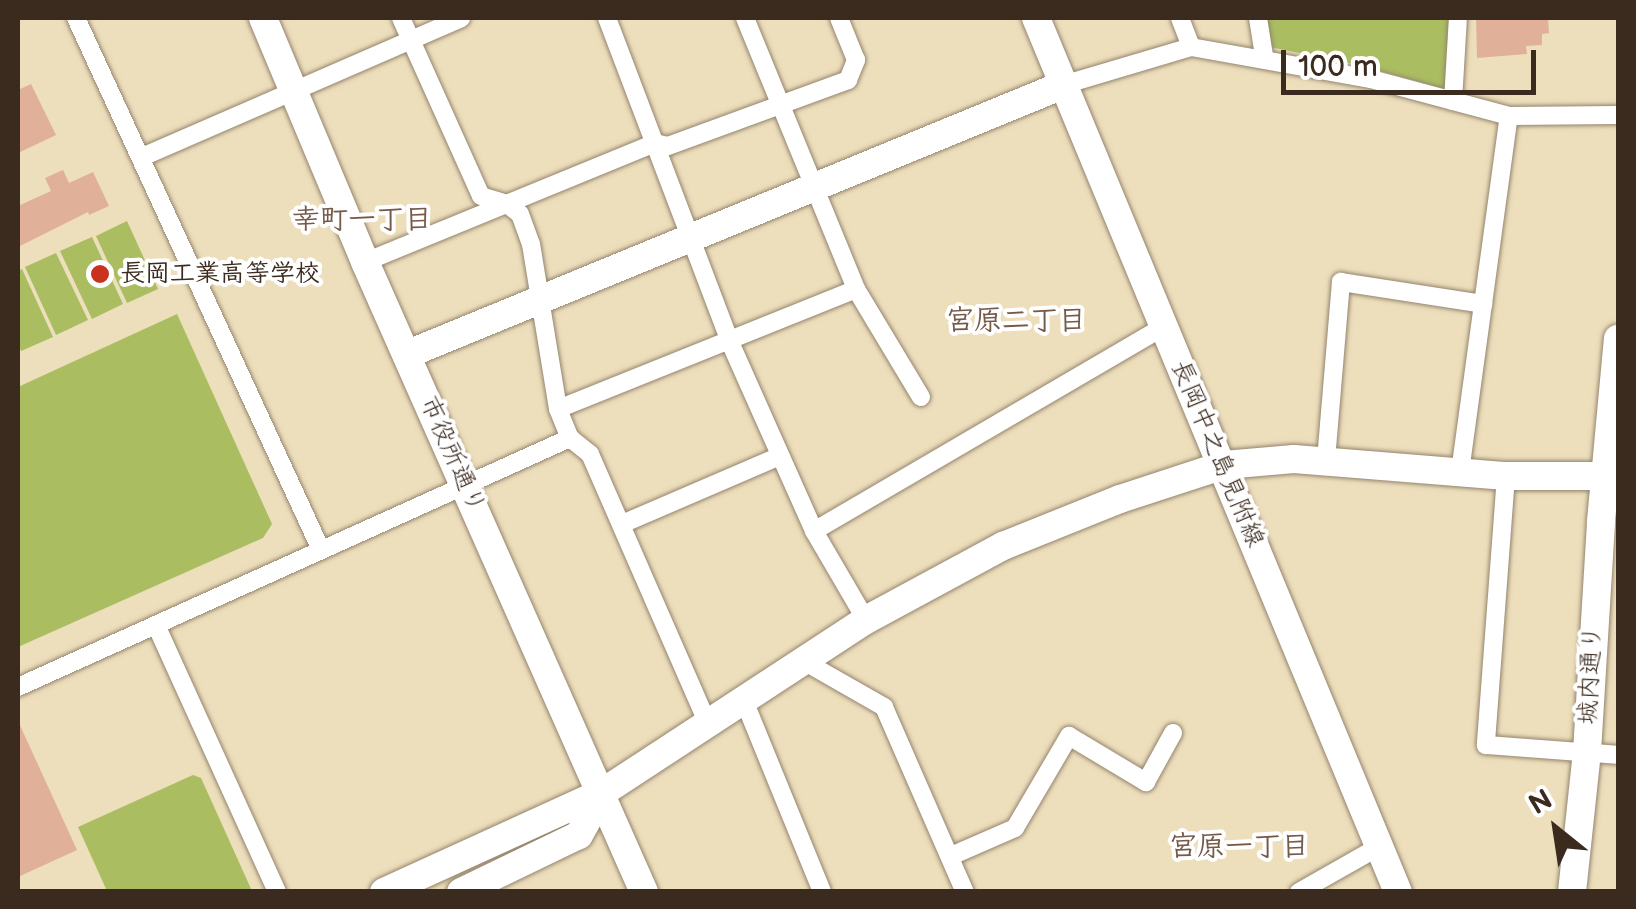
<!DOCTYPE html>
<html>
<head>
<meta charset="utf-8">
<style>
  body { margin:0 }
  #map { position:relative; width:1636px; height:909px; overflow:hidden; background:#eddebc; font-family:"Balsamiq Sans","Klee One",sans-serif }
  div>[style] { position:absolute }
  .green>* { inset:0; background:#aabd61 }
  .building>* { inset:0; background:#e0b099 }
  .roads { filter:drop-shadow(0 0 2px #94846d) drop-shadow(0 0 2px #94846d) }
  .street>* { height:18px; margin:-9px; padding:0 9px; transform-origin:9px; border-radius:9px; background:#fff }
  .secondary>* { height:28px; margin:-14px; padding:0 14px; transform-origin:14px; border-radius:14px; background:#fff }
  .dots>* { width:28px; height:28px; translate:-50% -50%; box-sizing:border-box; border:5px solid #fff; border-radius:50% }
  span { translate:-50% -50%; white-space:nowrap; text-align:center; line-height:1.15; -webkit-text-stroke:8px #fff; paint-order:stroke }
  .poi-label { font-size:25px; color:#3b2a1e; font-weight:700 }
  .left { translate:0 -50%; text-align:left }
  .street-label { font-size:25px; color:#3b2a1e }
  .neighbourhood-label { font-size:28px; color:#755949; font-weight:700 }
  .frame { position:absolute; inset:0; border:20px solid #3b2a1e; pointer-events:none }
  .north { position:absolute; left:1506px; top:779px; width:100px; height:100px; -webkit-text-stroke:8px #fff; paint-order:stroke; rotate:330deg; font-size:28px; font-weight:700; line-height:40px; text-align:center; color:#3b2a1e }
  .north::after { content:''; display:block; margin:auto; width:35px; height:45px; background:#3b2a1e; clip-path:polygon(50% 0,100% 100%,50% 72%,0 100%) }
  .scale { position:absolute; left:1281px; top:50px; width:255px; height:45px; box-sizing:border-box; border:5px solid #3b2a1e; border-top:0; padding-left:12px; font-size:30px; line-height:35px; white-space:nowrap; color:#3b2a1e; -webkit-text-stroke:8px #fff; paint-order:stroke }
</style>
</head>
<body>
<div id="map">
  <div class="green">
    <div style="clip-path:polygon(1265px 18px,1450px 18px,1445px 89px,1359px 65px,1270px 47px)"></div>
    <div style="clip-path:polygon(127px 221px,158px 289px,127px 303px,96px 236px)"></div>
    <div style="clip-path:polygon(92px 237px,123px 304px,92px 319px,60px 251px)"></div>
    <div style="clip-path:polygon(56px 253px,88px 320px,56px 335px,25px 267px)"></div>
    <div style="clip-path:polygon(22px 269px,53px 337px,21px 351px,18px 343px,18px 271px)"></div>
    <div style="clip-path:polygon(177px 314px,272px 524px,263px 538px,18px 647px,18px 387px)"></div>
    <div style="clip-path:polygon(193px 775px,201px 778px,252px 891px,107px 891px,78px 827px)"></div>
  </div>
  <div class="building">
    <div style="clip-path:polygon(1476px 18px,1548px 18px,1549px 33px,1542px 34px,1542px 45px,1526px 46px,1527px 54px,1477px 58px)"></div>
    <div style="clip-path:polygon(31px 84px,56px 135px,18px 153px,18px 90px)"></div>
    <div style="clip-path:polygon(63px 170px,69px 183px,93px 172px,109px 206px,89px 215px,88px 212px,18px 247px,18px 206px,51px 191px,45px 178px)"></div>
    <div style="clip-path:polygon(18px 721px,77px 850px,18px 877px)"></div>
  </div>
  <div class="roads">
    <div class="street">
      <div style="left:76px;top:18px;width:586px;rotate:65.27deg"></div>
      <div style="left:401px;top:18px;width:195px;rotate:65.8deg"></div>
      <div style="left:481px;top:196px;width:27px;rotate:17deg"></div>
      <div style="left:507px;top:204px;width:16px;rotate:38deg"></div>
      <div style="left:520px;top:214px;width:32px;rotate:70deg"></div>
      <div style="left:531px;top:244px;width:167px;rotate:80.7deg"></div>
      <div style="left:558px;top:409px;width:31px;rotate:68deg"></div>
      <div style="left:570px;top:438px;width:26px;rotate:39deg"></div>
      <div style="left:590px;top:454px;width:292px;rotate:66.4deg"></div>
      <div style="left:607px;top:18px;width:344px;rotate:69.2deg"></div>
      <div style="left:729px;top:340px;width:209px;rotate:66deg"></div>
      <div style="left:814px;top:531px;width:103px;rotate:59.7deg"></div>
      <div style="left:745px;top:18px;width:293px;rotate:67.7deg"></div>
      <div style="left:856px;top:289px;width:126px;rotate:59deg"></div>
      <div style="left:1180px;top:18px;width:31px;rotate:69deg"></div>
      <div style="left:1258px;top:18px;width:39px;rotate:81deg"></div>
      <div style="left:1063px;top:85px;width:134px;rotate:-16.5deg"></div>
      <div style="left:1191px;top:47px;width:183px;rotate:10.1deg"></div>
      <div style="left:1371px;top:79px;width:143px;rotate:15deg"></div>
      <div style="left:1509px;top:116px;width:109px;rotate:-0.5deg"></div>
      <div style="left:1453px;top:101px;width:83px;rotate:-86.6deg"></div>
      <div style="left:142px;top:157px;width:348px;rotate:-23.5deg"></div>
      <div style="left:365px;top:262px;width:313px;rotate:-22.3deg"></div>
      <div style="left:655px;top:143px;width:13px;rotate:13deg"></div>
      <div style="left:668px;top:146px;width:192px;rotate:-20.1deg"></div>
      <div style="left:848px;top:80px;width:22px;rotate:-68deg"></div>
      <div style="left:856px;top:60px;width:45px;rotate:-112deg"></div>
      <div style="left:558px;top:409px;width:321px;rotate:-21.9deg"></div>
      <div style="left:1326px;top:460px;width:179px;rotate:-85.2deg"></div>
      <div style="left:1341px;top:282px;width:144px;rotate:8.8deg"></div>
      <div style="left:1460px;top:472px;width:359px;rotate:-82.2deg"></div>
      <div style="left:1506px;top:476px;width:270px;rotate:94.3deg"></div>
      <div style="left:1486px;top:745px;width:132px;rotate:4.3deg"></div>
      <div style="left:622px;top:524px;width:172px;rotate:-23.3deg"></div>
      <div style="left:814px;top:531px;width:403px;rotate:-30.3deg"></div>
      <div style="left:156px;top:625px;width:293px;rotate:65.6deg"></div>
      <div style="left:800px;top:659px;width:97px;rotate:29.7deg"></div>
      <div style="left:884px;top:707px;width:202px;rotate:66.4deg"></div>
      <div style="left:18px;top:687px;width:606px;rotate:-24.28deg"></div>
      <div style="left:743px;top:698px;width:209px;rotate:67.8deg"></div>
      <div style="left:951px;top:856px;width:70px;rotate:-23.6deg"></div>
      <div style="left:1015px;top:828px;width:107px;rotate:-59.6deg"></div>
      <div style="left:1069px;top:736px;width:90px;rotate:30.9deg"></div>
      <div style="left:1146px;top:782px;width:56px;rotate:-61.1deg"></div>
      <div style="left:1299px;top:892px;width:93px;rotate:-29.6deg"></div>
    </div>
    <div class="secondary">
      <div style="left:263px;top:18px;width:264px;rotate:67.3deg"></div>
      <div style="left:365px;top:262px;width:689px;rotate:66.11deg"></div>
      <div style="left:1036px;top:18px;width:946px;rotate:67.5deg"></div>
      <div style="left:408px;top:354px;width:708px;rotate:-22.33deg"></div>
      <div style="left:384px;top:892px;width:241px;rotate:-24.5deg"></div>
      <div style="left:603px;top:792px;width:314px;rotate:-33.2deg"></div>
      <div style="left:866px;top:620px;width:156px;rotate:-28.4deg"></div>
      <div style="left:1003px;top:546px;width:126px;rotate:-21.9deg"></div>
      <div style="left:1120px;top:499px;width:109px;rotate:-18.1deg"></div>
      <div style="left:1224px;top:465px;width:70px;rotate:-4.9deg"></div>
      <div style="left:1294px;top:459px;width:213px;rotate:4.6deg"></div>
      <div style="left:1506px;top:476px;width:112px"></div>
      <div style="left:461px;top:892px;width:131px;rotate:-25.8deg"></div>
      <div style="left:579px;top:835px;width:49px;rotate:-60.8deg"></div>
      <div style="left:1572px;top:892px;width:141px;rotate:-83.9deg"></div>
      <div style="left:1587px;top:752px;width:231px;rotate:-86.5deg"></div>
      <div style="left:1601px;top:521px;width:183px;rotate:-84.7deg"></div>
    </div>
  </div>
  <div class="dots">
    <div style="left:100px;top:274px;background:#c8321e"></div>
  </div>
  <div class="poi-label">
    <span class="left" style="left:120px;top:274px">長岡工業高等学校</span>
  </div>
  <div class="street-label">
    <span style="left:1217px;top:454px;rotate:67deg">長岡中之島見附線</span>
    <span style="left:452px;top:455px;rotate:66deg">市役所通り</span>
    <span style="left:1591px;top:675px;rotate:-87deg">城内通り</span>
  </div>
  <div class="neighbourhood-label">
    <span style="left:362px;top:220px">幸町一丁目</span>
    <span style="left:1016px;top:321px">宮原二丁目</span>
    <span style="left:1239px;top:847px">宮原一丁目</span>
  </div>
  <div class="frame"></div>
  <div class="north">N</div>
  <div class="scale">100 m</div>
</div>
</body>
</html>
